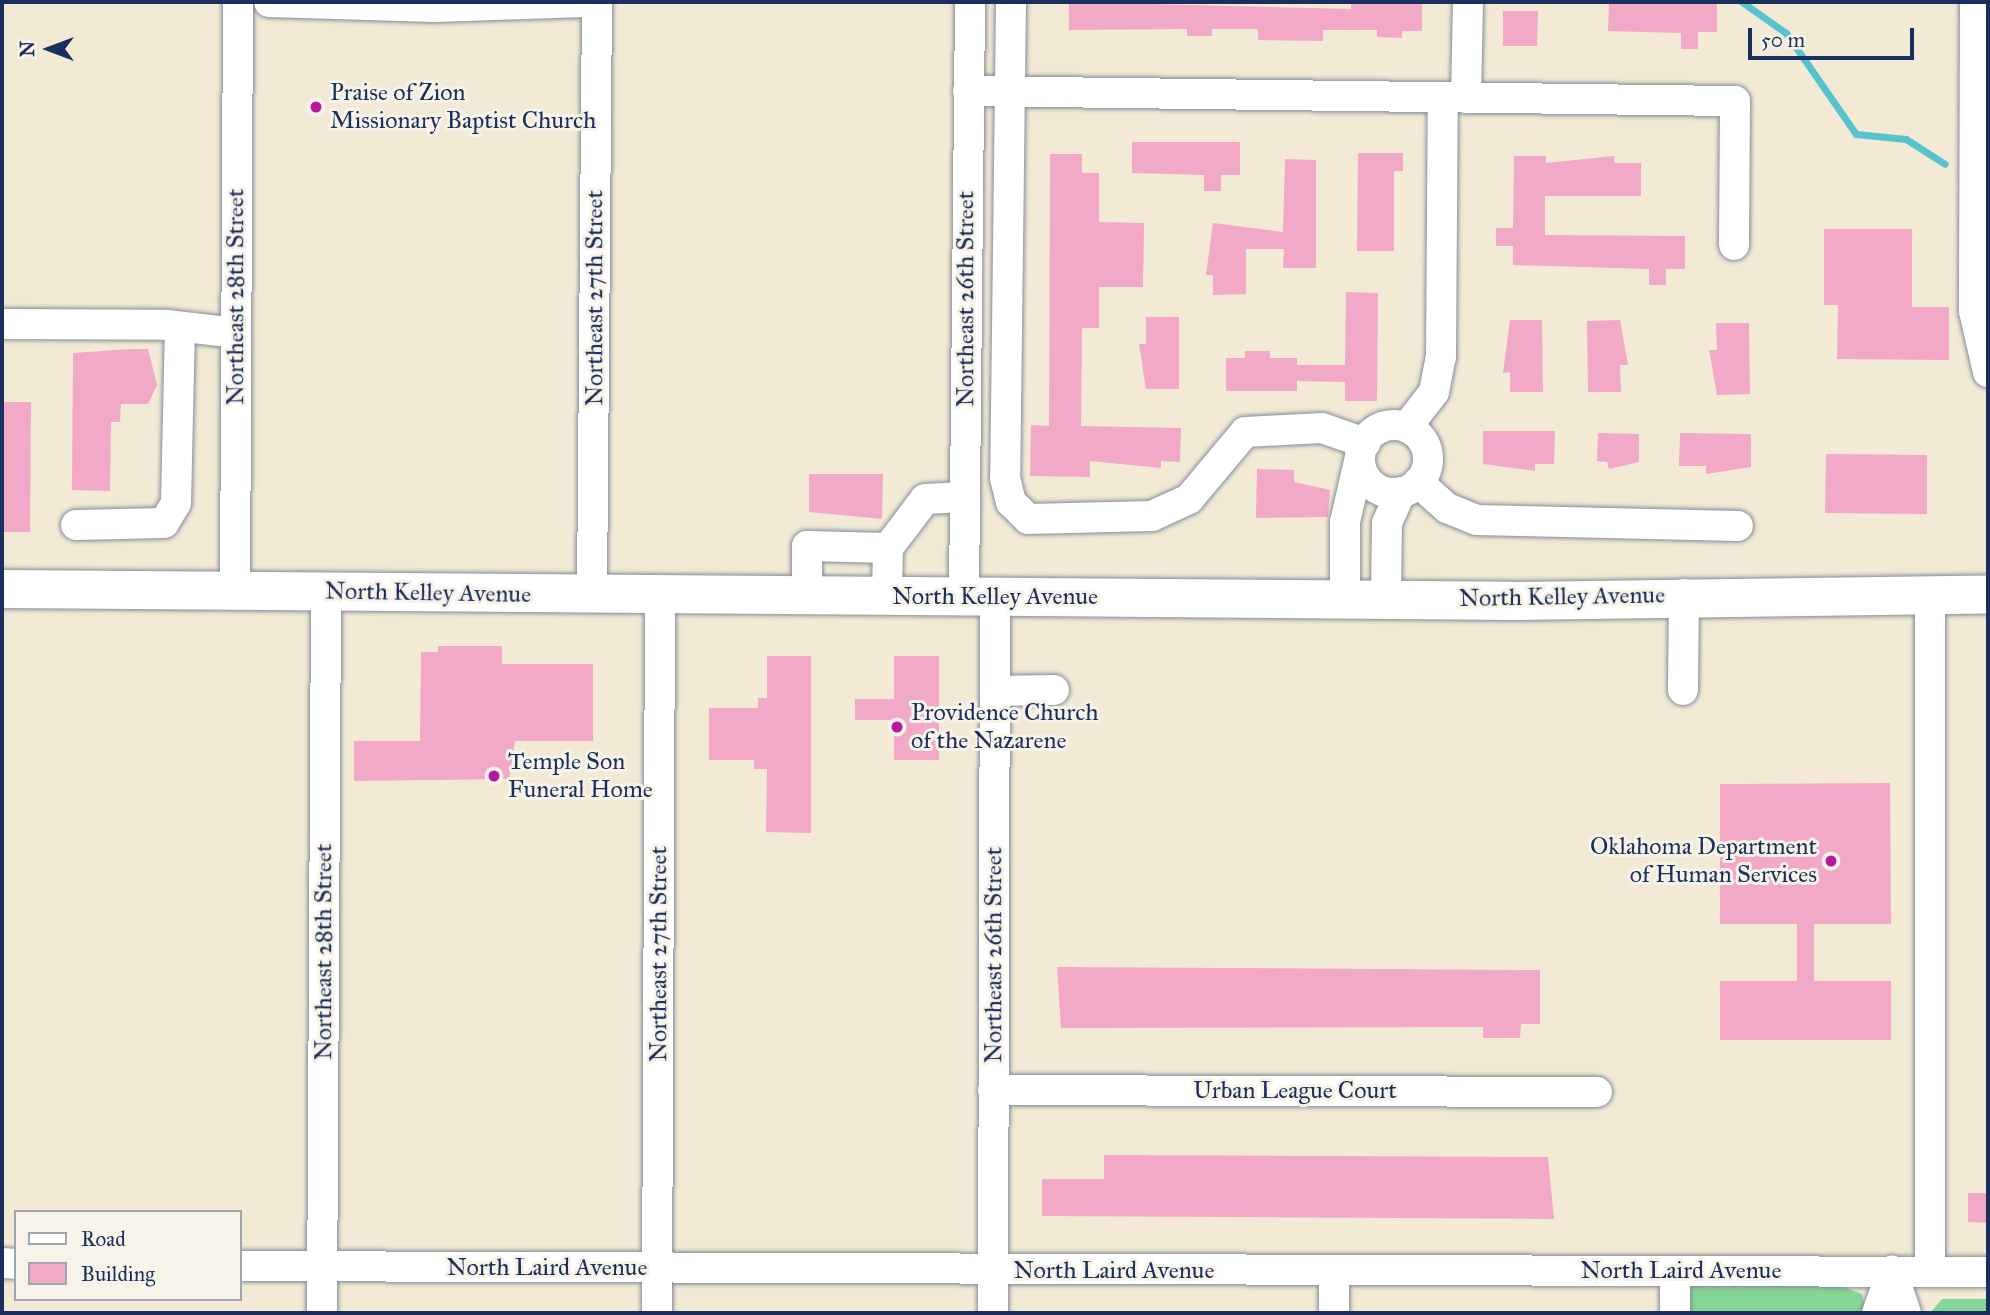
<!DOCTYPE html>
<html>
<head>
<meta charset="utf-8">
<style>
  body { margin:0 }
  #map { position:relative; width:1990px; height:1315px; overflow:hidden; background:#f2ead4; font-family:"IM FELL Great Primer",serif }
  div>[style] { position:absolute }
  .green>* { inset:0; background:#85d696 }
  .stream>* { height:7px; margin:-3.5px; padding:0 3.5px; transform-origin:3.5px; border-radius:3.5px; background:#57c3cf }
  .building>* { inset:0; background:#f2a8c7 }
  .roads { filter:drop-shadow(0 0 2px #868c99) drop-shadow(0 0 2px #868c99) }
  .minor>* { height:30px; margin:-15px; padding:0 15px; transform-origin:15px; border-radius:15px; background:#fff }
  .minor>.ring { margin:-15px; padding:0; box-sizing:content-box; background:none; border:30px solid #fff; border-radius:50% }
  .major>* { height:38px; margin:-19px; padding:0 19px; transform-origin:19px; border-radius:19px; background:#fff }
  .dots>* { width:19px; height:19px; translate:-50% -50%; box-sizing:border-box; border:4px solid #f7f3e8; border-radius:50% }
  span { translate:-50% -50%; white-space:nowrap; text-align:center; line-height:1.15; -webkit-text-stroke:6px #f7f3e8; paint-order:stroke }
  .poi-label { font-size:24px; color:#1b2f5e }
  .left { translate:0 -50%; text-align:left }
  .right { translate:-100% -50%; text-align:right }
  .street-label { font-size:24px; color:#1b2f5e }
  .frame { position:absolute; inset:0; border:4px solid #1b2f5e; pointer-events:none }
  .legend { position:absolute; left:14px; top:1210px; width:228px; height:91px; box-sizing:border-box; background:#f7f3e8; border:2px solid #9fa5b1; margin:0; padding:9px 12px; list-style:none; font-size:21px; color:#1b2f5e }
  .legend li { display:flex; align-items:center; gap:14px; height:35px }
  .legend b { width:35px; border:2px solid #9fa5b1 }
  .north { position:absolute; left:14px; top:14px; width:70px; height:70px; -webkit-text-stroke:5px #f7f3e8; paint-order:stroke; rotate:270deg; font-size:19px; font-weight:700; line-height:28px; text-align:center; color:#1b2f5e }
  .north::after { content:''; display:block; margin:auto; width:24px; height:32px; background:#1b2f5e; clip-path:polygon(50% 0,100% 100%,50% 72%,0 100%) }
  .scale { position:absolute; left:1748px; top:28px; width:166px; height:32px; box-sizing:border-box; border:4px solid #1b2f5e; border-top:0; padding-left:9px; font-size:21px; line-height:24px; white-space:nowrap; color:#1b2f5e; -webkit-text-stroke:5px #f7f3e8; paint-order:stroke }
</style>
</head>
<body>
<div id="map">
  <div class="green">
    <div style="clip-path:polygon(1698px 1282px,1836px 1284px,1862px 1294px,1867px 1313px,1682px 1313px,1688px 1286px)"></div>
    <div style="clip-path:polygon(1942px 1299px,1988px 1299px,1988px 1313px,1930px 1313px)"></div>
  </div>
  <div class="stream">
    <div style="left:1742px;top:2px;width:54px;rotate:35.2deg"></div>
    <div style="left:1786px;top:33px;width:123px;rotate:55.3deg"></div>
    <div style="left:1856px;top:134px;width:50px;rotate:5.7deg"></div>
    <div style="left:1906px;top:139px;width:46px;rotate:32.7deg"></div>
  </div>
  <div class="building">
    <div style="clip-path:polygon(1069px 2px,1351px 9px,1351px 2px,1422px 2px,1422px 31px,1402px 31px,1402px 38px,1377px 37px,1377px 30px,1323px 30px,1323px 41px,1258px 40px,1258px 29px,1212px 29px,1212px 36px,1187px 36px,1187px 29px,1069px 30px)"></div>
    <div style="clip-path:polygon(1609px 2px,1717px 2px,1717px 32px,1698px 32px,1698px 49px,1681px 49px,1681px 33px,1608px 31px)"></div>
    <div style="clip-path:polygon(1503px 11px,1538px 11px,1537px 46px,1503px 46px)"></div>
    <div style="clip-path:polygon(1132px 142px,1240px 142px,1240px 175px,1221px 175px,1221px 191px,1204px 191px,1204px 175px,1132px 173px)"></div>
    <div style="clip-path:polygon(1358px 153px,1403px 153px,1403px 171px,1394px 171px,1394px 251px,1357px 251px)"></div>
    <div style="clip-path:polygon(1050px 154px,1082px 154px,1082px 173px,1099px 173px,1099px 222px,1144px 223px,1143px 287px,1099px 287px,1099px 328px,1082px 328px,1081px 426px,1181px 428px,1180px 462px,1161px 461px,1161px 468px,1090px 461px,1090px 477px,1030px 476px,1031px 425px,1049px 426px)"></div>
    <div style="clip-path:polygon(1514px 156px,1546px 156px,1546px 163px,1614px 156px,1614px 163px,1641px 163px,1641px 196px,1545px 196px,1545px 235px,1685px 236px,1685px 269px,1666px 269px,1666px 285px,1649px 285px,1649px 269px,1513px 265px,1513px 246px,1496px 246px,1496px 228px,1513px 228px)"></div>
    <div style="clip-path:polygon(1285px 159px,1316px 160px,1316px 268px,1283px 268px,1284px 249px,1246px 249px,1246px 294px,1213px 295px,1213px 275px,1206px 275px,1213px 223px,1283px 232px)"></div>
    <div style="clip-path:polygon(1824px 229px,1912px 229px,1912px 307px,1949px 307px,1949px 360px,1837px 359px,1838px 305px,1824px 305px)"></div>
    <div style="clip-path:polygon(1346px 292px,1378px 293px,1377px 401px,1345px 401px,1345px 382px,1297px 381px,1297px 391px,1226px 391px,1226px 358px,1245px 358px,1245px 351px,1270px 351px,1270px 358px,1297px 358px,1297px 365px,1345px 365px)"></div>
    <div style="clip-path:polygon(1146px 317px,1179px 317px,1179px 389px,1146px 389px,1139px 344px,1146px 344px)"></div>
    <div style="clip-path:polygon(1510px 320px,1542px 320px,1543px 392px,1510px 392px,1510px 372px,1503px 373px)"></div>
    <div style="clip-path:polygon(1620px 320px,1628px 365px,1620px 365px,1621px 392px,1588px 392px,1587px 321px)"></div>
    <div style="clip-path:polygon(1716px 323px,1749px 323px,1750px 394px,1717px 395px,1709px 350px,1717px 350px)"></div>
    <div style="clip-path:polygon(133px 349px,148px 349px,157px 385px,148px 404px,121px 404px,120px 422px,111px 422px,110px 491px,72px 490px,73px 353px)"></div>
    <div style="clip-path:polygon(2px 402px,31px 402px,30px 532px,2px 532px)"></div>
    <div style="clip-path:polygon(1483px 431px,1555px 431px,1554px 464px,1535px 464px,1535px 471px,1483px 464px)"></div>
    <div style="clip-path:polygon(1598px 433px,1639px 434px,1639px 462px,1609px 469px,1607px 462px,1597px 461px)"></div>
    <div style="clip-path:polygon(1680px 433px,1751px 434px,1751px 467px,1706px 474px,1706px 466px,1679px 466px)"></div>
    <div style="clip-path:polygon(1826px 454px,1927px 455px,1927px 514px,1825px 513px)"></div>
    <div style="clip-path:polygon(1257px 469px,1294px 470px,1294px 482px,1330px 490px,1328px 517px,1256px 518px)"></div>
    <div style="clip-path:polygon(809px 474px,883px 474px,882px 519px,809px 512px)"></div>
    <div style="clip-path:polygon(438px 646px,502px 646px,502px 664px,593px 664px,593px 741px,515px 741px,509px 779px,354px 781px,354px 741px,420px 741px,421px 652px,438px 652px)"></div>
    <div style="clip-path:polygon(767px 656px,811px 656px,811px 833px,766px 832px,767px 769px,754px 769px,754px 760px,709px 760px,709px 708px,758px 708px,758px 698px,767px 698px)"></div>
    <div style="clip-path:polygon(894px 656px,939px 656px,939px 760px,894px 760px,894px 720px,855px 720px,855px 699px,894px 699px)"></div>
    <div style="clip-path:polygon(1890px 783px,1891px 924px,1814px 924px,1814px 981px,1891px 981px,1891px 1040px,1720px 1040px,1720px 981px,1797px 981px,1797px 924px,1720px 924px,1720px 784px)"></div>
    <div style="clip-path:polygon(1057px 967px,1540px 970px,1540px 1024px,1521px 1024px,1520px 1038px,1483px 1038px,1483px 1027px,1061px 1028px)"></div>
    <div style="clip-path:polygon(1104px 1155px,1548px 1157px,1554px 1219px,1042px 1216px,1042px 1179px,1104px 1179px)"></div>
    <div style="clip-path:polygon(1968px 1193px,1988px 1193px,1988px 1223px,1968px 1222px)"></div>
  </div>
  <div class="roads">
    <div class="minor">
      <div style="left:269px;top:2px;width:165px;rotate:1.7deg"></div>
      <div style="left:434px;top:7px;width:151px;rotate:-1.9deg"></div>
      <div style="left:1011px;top:2px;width:476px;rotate:90.7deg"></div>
      <div style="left:1005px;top:478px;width:25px;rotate:76deg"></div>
      <div style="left:1011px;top:502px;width:24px;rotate:45deg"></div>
      <div style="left:1028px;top:519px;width:124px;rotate:-1.4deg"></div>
      <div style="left:1152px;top:516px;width:41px;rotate:-24.7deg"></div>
      <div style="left:1189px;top:499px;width:87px;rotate:-50.1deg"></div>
      <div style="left:1245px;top:432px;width:77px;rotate:-3deg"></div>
      <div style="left:1322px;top:428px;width:46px;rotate:19.2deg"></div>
      <div style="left:1975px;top:2px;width:309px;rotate:90.2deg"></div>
      <div style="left:1974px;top:311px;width:63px;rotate:77.1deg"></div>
      <div style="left:968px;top:91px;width:767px;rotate:0.75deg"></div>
      <div style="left:1735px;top:101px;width:144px;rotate:90.4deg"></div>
      <div style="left:1466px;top:98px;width:96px;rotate:-88.8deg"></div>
      <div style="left:2px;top:324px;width:165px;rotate:0.3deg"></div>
      <div style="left:167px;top:325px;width:69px;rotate:6.6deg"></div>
      <div class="ring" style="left:1360px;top:425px;width:38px;height:38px"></div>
      <div style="left:1407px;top:427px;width:44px;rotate:-52.4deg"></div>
      <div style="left:1434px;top:392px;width:36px;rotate:-79deg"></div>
      <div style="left:1441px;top:357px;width:259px;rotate:-89.6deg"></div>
      <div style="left:1418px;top:482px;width:39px;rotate:42deg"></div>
      <div style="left:1447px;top:508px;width:32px;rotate:22deg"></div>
      <div style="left:1477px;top:520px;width:261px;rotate:1.3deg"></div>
      <div style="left:76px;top:525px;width:88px;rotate:-1.3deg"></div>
      <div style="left:164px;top:523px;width:23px;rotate:-59deg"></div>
      <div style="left:176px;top:503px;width:176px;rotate:-88.7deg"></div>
      <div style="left:888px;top:548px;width:61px;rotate:-52.9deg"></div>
      <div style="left:925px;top:499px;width:40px;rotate:-2.9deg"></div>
      <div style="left:235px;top:592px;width:590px;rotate:-89.71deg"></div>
      <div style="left:592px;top:595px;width:593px;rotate:-89.52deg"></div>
      <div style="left:1930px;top:595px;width:676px;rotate:90deg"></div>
      <div style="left:807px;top:596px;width:50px;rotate:-90deg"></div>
      <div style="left:807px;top:546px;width:81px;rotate:1.4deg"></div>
      <div style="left:888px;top:548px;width:48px;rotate:91.2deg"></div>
      <div style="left:964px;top:596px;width:594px;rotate:-89.42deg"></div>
      <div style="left:1345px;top:599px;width:77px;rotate:-90deg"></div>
      <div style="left:1345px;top:522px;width:67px;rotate:-77deg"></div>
      <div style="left:1386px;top:600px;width:77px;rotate:-89.3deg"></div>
      <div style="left:1387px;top:523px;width:34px;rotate:-66deg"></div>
      <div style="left:1683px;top:690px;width:96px;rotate:-89.4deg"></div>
      <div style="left:995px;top:691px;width:59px;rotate:-1deg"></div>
      <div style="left:993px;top:1090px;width:604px;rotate:0.19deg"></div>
      <div style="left:2px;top:1263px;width:14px;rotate:4deg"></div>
      <div style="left:240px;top:1266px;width:1748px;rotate:0.2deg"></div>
      <div style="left:1892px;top:1271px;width:44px;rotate:71.6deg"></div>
      <div style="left:322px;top:1313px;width:722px;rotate:-89.68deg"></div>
      <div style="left:657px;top:1313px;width:718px;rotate:-89.76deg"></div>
      <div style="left:993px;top:1313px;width:717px;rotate:-89.84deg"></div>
      <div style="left:1334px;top:1313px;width:42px;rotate:-90deg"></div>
      <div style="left:1675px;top:1313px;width:42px;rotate:-90deg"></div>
      <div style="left:1877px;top:1313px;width:45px;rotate:-70.3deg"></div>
    </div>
    <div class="major">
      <div style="left:2px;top:589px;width:1514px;rotate:0.45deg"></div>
      <div style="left:1516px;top:601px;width:472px;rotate:-0.8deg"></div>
    </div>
  </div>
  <div class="dots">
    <div style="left:316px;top:107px;background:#b5179e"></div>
    <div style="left:897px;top:727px;background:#b5179e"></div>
    <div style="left:494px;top:776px;background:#b5179e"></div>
    <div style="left:1831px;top:861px;background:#b5179e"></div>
  </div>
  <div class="poi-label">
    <span class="left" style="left:330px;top:107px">Praise of Zion<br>Missionary Baptist Church</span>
    <span class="left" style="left:911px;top:727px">Providence Church<br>of the Nazarene</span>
    <span class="left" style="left:508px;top:776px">Temple Son<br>Funeral Home</span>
    <span class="right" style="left:1817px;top:861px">Oklahoma Department<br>of Human Services</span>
  </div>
  <div class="street-label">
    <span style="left:236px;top:297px;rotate:-90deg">Northeast 28th Street</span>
    <span style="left:595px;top:298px;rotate:-90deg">Northeast 27th Street</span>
    <span style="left:966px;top:299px;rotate:-90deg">Northeast 26th Street</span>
    <span style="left:428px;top:593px;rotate:1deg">North Kelley Avenue</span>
    <span style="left:995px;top:597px">North Kelley Avenue</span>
    <span style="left:1562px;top:597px;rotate:-1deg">North Kelley Avenue</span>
    <span style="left:324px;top:952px;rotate:-90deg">Northeast 28th Street</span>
    <span style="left:659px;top:954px;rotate:-90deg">Northeast 27th Street</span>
    <span style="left:994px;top:955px;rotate:-90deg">Northeast 26th Street</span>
    <span style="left:1295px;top:1091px">Urban League Court</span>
    <span style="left:547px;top:1268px">North Laird Avenue</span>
    <span style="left:1114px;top:1271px">North Laird Avenue</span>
    <span style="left:1681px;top:1271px">North Laird Avenue</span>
  </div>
  <div class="frame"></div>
  <ul class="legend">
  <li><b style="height:9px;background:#fff"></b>Road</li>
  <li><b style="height:19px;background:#f2a8c7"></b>Building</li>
  </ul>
  <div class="north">N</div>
  <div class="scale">50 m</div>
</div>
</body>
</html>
